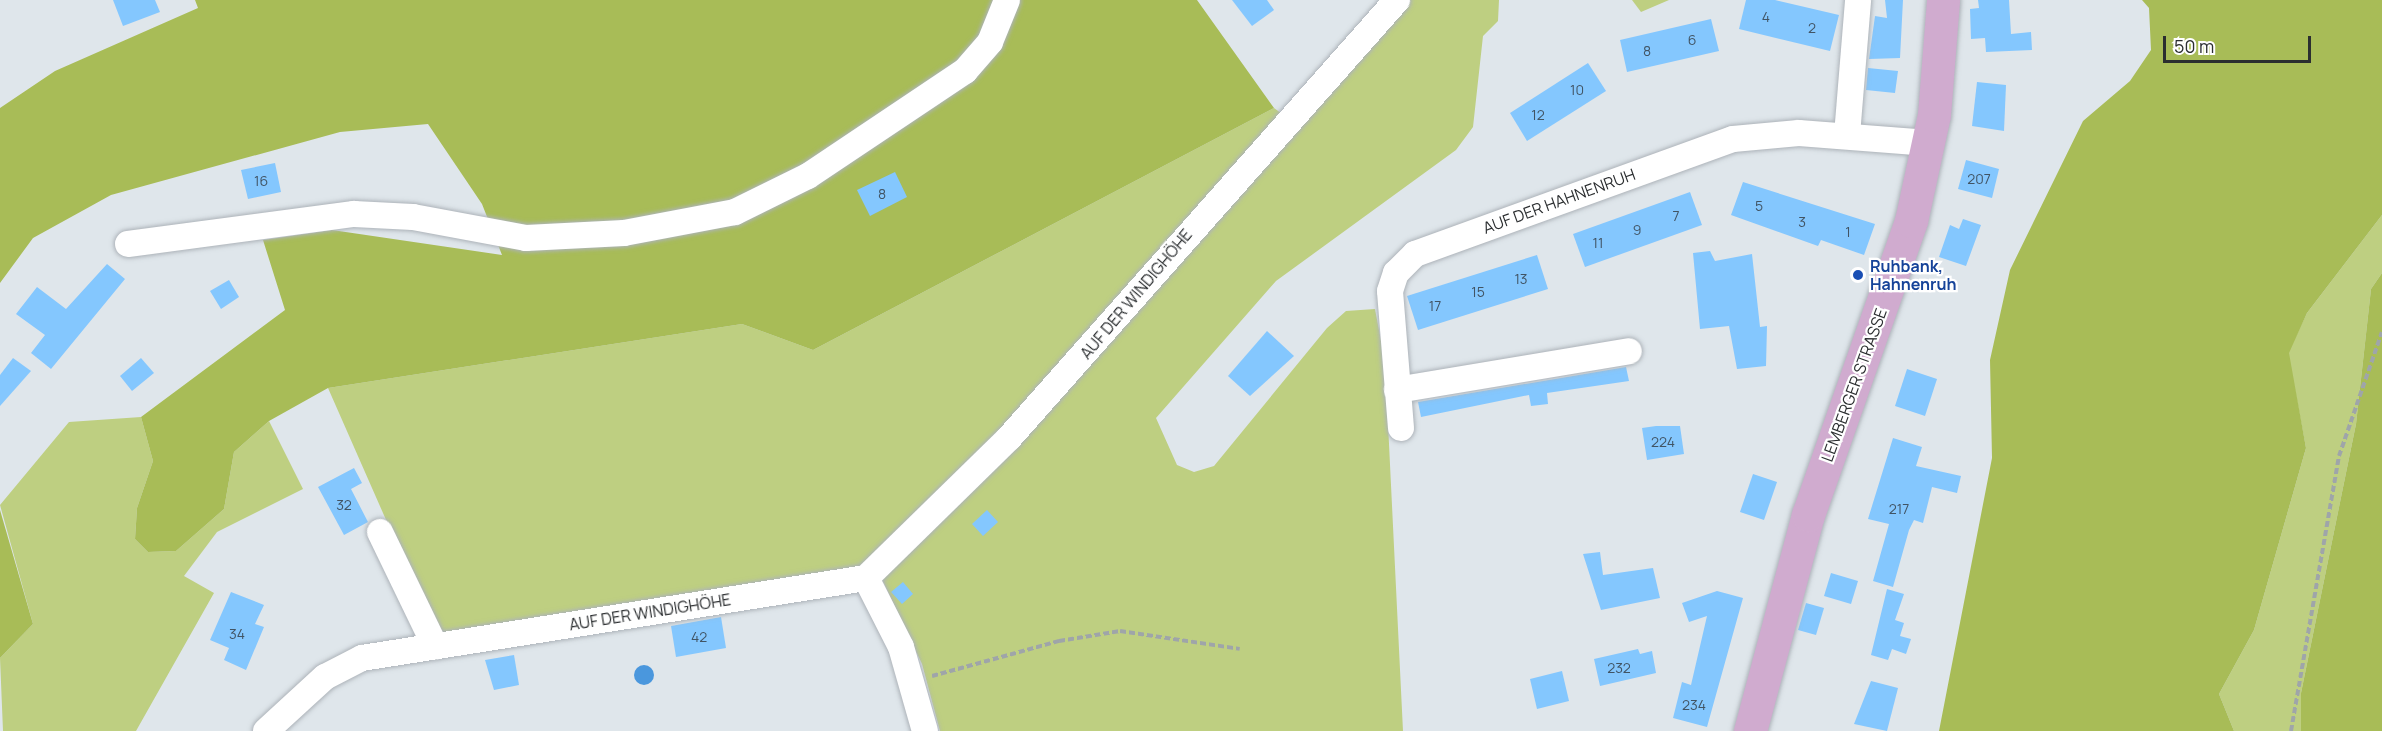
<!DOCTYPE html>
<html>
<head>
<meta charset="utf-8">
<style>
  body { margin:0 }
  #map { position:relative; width:2382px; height:731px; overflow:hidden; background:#dfe6eb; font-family:Manrope,sans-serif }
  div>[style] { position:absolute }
  .green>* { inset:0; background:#becf81 }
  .forest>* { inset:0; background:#a8bc57 }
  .water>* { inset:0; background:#4a97dd }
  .round { border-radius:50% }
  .building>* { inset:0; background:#84c7fe }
  .path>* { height:4px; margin-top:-2px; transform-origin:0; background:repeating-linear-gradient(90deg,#9fa5a9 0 6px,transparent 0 9px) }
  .roads { filter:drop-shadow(0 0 2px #adb3b9) drop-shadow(0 0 2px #adb3b9) }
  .minor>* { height:26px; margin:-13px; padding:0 13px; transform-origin:13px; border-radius:13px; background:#fff }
  .major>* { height:33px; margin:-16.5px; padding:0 16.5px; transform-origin:16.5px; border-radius:16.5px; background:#d0abcf }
  .dots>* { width:16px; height:16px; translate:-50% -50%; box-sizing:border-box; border:3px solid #fff; border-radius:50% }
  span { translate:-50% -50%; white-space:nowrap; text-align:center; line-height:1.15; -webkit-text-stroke:4.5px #fff; paint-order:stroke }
  .number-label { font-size:14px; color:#415464 }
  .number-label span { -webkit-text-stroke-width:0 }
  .street-label { font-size:16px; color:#2b2e30 }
  .transit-label { font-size:16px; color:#164399; font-weight:700 }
  .left { translate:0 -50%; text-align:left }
  .scale { position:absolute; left:2163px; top:36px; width:148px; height:27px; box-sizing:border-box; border:3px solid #2b2e30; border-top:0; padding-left:8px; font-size:18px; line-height:21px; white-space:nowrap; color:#2b2e30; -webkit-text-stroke:4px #fff; paint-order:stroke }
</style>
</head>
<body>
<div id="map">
  <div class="green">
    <div style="clip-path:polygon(1410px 0,1499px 0,1498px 21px,1483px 36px,1473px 127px,1456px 150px,1276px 281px,1156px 418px,1177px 465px,1194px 472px,1214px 466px,1327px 328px,1346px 311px,1375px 309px,1385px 362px,1403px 731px,940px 731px,922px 664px,873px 560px,861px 572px,438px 638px,328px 388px,742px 324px,813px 350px,1274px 108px,1300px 127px)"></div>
    <div style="clip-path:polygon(1632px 0,1669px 0,1641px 12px)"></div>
    <div style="clip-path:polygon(2382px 215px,2382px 273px,2371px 289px,2356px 424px,2301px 693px,2301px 731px,2234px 731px,2219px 694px,2254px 630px,2306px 448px,2288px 353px,2307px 313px)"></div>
    <div style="clip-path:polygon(141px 417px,153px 461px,137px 508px,135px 539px,148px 552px,176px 551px,224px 509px,234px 452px,269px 421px,303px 489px,217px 532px,184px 576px,214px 593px,136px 731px,3px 731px,0 658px,33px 624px,0 505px,69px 422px)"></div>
  </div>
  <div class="forest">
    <div style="clip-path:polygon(195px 0,1197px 0,1274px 108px,813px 350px,742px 324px,328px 388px,269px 421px,234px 452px,224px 509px,176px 551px,148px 552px,135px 539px,137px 508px,153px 461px,141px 417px,285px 310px,263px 240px,332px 230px,502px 255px,482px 204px,428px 124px,340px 132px,111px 195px,33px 238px,0 283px,0 108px,55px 71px,198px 8px)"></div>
    <div style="clip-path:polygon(2142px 0,2382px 0,2382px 215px,2307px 313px,2289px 353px,2306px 448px,2254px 630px,2219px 694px,2234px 731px,1939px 731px,1992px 458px,1990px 360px,2010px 270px,2083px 121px,2130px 81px,2151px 50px,2149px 8px)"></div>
    <div style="clip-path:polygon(2382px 273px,2382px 731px,2301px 731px,2301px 693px,2356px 424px,2371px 289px)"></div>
    <div style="clip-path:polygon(0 510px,33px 624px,0 658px)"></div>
  </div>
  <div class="water">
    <div class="round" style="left:634px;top:665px;width:20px;height:20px"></div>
  </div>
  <div class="building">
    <div style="clip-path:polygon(113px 0,155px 0,160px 12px,123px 26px)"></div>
    <div style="clip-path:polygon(1232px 0,1267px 0,1274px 10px,1252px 26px)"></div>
    <div style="clip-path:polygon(1746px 0,1775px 0,1839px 15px,1830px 51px,1739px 29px)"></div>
    <div style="clip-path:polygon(1885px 0,1903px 0,1900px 58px,1869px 59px,1875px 16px,1887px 18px)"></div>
    <div style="clip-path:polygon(1978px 0,2009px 0,2011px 34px,2031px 32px,2032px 50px,1986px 52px,1985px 38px,1971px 39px,1970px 9px,1979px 8px)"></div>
    <div style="clip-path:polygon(1711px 19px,1719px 51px,1627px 72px,1620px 40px)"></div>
    <div style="clip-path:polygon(1588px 63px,1606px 91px,1527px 141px,1510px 113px)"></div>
    <div style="clip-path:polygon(1868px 68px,1898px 71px,1895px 93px,1866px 90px)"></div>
    <div style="clip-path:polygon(1977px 82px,2006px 85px,2004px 131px,1972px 126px)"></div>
    <div style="clip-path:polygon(1966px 160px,1999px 169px,1992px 198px,1958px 189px)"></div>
    <div style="clip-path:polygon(275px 163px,281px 192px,248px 199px,241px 170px)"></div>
    <div style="clip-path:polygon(895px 172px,907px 197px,870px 216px,857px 190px)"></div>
    <div style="clip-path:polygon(1743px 182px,1875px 224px,1864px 255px,1821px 240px,1818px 246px,1731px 215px)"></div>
    <div style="clip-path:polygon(1690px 192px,1702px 225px,1585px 267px,1573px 234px)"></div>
    <div style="clip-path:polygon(1963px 219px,1981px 225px,1966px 266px,1939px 257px,1950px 225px,1959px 229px)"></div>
    <div style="clip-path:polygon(1710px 251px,1715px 261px,1752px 254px,1760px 327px,1767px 326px,1766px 366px,1737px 369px,1729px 326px,1700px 329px,1693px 253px)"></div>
    <div style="clip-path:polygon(1537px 255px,1548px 289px,1418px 330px,1407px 296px)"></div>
    <div style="clip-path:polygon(107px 264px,125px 279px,51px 369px,31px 353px,45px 335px,16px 314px,37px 287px,66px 309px)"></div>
    <div style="clip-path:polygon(229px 280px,239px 297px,221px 309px,210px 291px)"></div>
    <div style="clip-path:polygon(1267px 331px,1294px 356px,1250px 396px,1228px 376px)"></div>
    <div style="clip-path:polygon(13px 358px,31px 371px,0 406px,0 375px)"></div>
    <div style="clip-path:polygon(141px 358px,154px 373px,132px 391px,120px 376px)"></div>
    <div style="clip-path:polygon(1626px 367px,1629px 381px,1547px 393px,1548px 404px,1531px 406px,1529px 395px,1421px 417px,1418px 402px)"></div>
    <div style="clip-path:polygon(1907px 369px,1937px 379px,1925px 416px,1895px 406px)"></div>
    <div style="clip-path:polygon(1656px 426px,1680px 426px,1684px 454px,1647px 460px,1642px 428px)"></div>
    <div style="clip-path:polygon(1893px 438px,1922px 447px,1916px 466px,1961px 476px,1957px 493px,1932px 487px,1923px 523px,1914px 520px,1909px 530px,1893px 587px,1873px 581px,1889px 524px,1868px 519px)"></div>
    <div style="clip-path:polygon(354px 468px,362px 483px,351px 489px,368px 522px,344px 535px,318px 487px)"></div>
    <div style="clip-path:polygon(1753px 474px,1777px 482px,1764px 520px,1740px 512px)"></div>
    <div style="clip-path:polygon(987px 510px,998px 522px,983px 536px,972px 524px)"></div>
    <div style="clip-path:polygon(1600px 552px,1603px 575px,1653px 568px,1660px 598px,1601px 610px,1583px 554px)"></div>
    <div style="clip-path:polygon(1831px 573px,1858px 581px,1851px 604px,1824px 596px)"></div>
    <div style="clip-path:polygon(903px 582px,913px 594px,902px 604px,891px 592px)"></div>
    <div style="clip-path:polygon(1887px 589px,1904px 594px,1895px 620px,1904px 623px,1900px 636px,1911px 639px,1906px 654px,1892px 649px,1888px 660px,1871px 655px)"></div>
    <div style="clip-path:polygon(1717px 591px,1743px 598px,1707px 727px,1673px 718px,1682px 682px,1691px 685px,1707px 616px,1689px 622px,1682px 603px)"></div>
    <div style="clip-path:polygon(231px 592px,264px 605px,255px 624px,264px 627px,246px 670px,224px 660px,229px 648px,210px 640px)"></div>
    <div style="clip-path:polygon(1806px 603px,1824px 608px,1816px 635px,1798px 630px)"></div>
    <div style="clip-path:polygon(721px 617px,726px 648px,676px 657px,671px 626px)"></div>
    <div style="clip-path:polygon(1638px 649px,1640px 654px,1652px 651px,1656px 673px,1600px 686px,1594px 659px)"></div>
    <div style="clip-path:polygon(514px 655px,519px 685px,494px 690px,485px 660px)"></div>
    <div style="clip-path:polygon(1562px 671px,1569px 701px,1537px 709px,1530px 679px)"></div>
    <div style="clip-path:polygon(1871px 681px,1898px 688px,1887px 731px,1854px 724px)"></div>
  </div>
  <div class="path">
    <div style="left:932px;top:676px;width:132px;rotate:-15.4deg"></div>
    <div style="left:1059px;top:641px;width:62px;rotate:-9.3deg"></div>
    <div style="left:1120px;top:631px;width:121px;rotate:8.5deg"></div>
    <div style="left:2291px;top:731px;width:279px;rotate:-80.1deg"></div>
    <div style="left:2339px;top:456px;width:131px;rotate:-70.9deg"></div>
  </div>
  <div class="roads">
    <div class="minor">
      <div style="left:1847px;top:135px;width:135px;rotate:-85.3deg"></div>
      <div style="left:128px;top:244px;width:228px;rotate:-7.6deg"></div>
      <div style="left:354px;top:214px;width:59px;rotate:2.9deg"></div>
      <div style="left:413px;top:217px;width:115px;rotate:10.5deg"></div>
      <div style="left:526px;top:238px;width:98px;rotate:-2.9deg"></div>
      <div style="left:624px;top:233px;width:113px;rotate:-10.7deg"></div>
      <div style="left:735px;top:212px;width:81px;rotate:-26.3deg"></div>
      <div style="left:808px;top:176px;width:189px;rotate:-33.8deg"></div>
      <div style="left:965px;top:71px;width:38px;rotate:-49deg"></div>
      <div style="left:990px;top:42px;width:45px;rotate:-68deg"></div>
      <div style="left:1397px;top:390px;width:235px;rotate:-9.5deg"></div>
      <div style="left:1401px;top:428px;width:137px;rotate:-94.6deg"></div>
      <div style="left:1390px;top:291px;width:19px;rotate:-72deg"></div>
      <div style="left:1396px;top:273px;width:27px;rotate:-45deg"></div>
      <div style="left:1415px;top:254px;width:338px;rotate:-19.9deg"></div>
      <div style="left:1733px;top:139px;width:66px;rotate:-5.2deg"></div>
      <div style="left:1799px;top:133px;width:130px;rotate:4.4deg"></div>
      <div style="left:380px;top:532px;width:127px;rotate:64.2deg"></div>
      <div style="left:866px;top:578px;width:77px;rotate:63.1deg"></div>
      <div style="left:901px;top:647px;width:87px;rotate:74.1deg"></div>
      <div style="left:266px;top:731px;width:80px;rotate:-42.5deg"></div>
      <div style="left:325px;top:677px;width:42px;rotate:-27.2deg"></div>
      <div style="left:362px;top:658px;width:510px;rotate:-9.02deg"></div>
      <div style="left:866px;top:578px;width:200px;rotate:-44.4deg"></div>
      <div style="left:1009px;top:438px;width:585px;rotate:-48.46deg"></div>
    </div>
    <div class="major">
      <div style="left:1750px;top:731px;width:224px;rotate:-75deg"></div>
      <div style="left:1808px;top:515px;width:312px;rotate:-70.7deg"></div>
      <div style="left:1911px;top:221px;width:108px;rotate:-77.8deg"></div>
      <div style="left:1934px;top:115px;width:115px;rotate:-85.5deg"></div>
    </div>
  </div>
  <div class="dots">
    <div style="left:1858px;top:275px;background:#1a4fb4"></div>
  </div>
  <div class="number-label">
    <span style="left:1766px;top:17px">4</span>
    <span style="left:1812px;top:28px">2</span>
    <span style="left:1692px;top:40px">6</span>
    <span style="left:1647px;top:51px">8</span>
    <span style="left:1577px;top:90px">10</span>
    <span style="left:1538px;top:115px">12</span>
    <span style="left:1979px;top:179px">207</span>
    <span style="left:261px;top:181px">16</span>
    <span style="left:882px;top:194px">8</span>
    <span style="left:1759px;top:206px">5</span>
    <span style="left:1676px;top:216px">7</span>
    <span style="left:1802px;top:222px">3</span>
    <span style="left:1637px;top:230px">9</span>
    <span style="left:1848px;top:232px">1</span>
    <span style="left:1598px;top:243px">11</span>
    <span style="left:1521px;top:279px">13</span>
    <span style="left:1478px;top:292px">15</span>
    <span style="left:1435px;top:306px">17</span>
    <span style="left:1663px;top:442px">224</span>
    <span style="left:344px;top:505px">32</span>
    <span style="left:1899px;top:509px">217</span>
    <span style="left:237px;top:634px">34</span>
    <span style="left:699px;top:637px">42</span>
    <span style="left:1619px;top:668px">232</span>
    <span style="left:1694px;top:705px">234</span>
  </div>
  <div class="street-label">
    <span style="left:1559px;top:201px;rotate:-20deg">AUF DER HAHNENRUH</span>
    <span style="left:1136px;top:294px;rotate:-50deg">AUF DER WINDIGHÖHE</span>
    <span style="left:1854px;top:385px;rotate:-70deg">LEMBERGER STRASSE</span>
    <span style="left:650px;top:612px;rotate:-9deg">AUF DER WINDIGHÖHE</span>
  </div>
  <div class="transit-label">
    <span class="left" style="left:1870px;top:275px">Ruhbank,<br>Hahnenruh</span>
  </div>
  <div class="scale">50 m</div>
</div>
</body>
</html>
